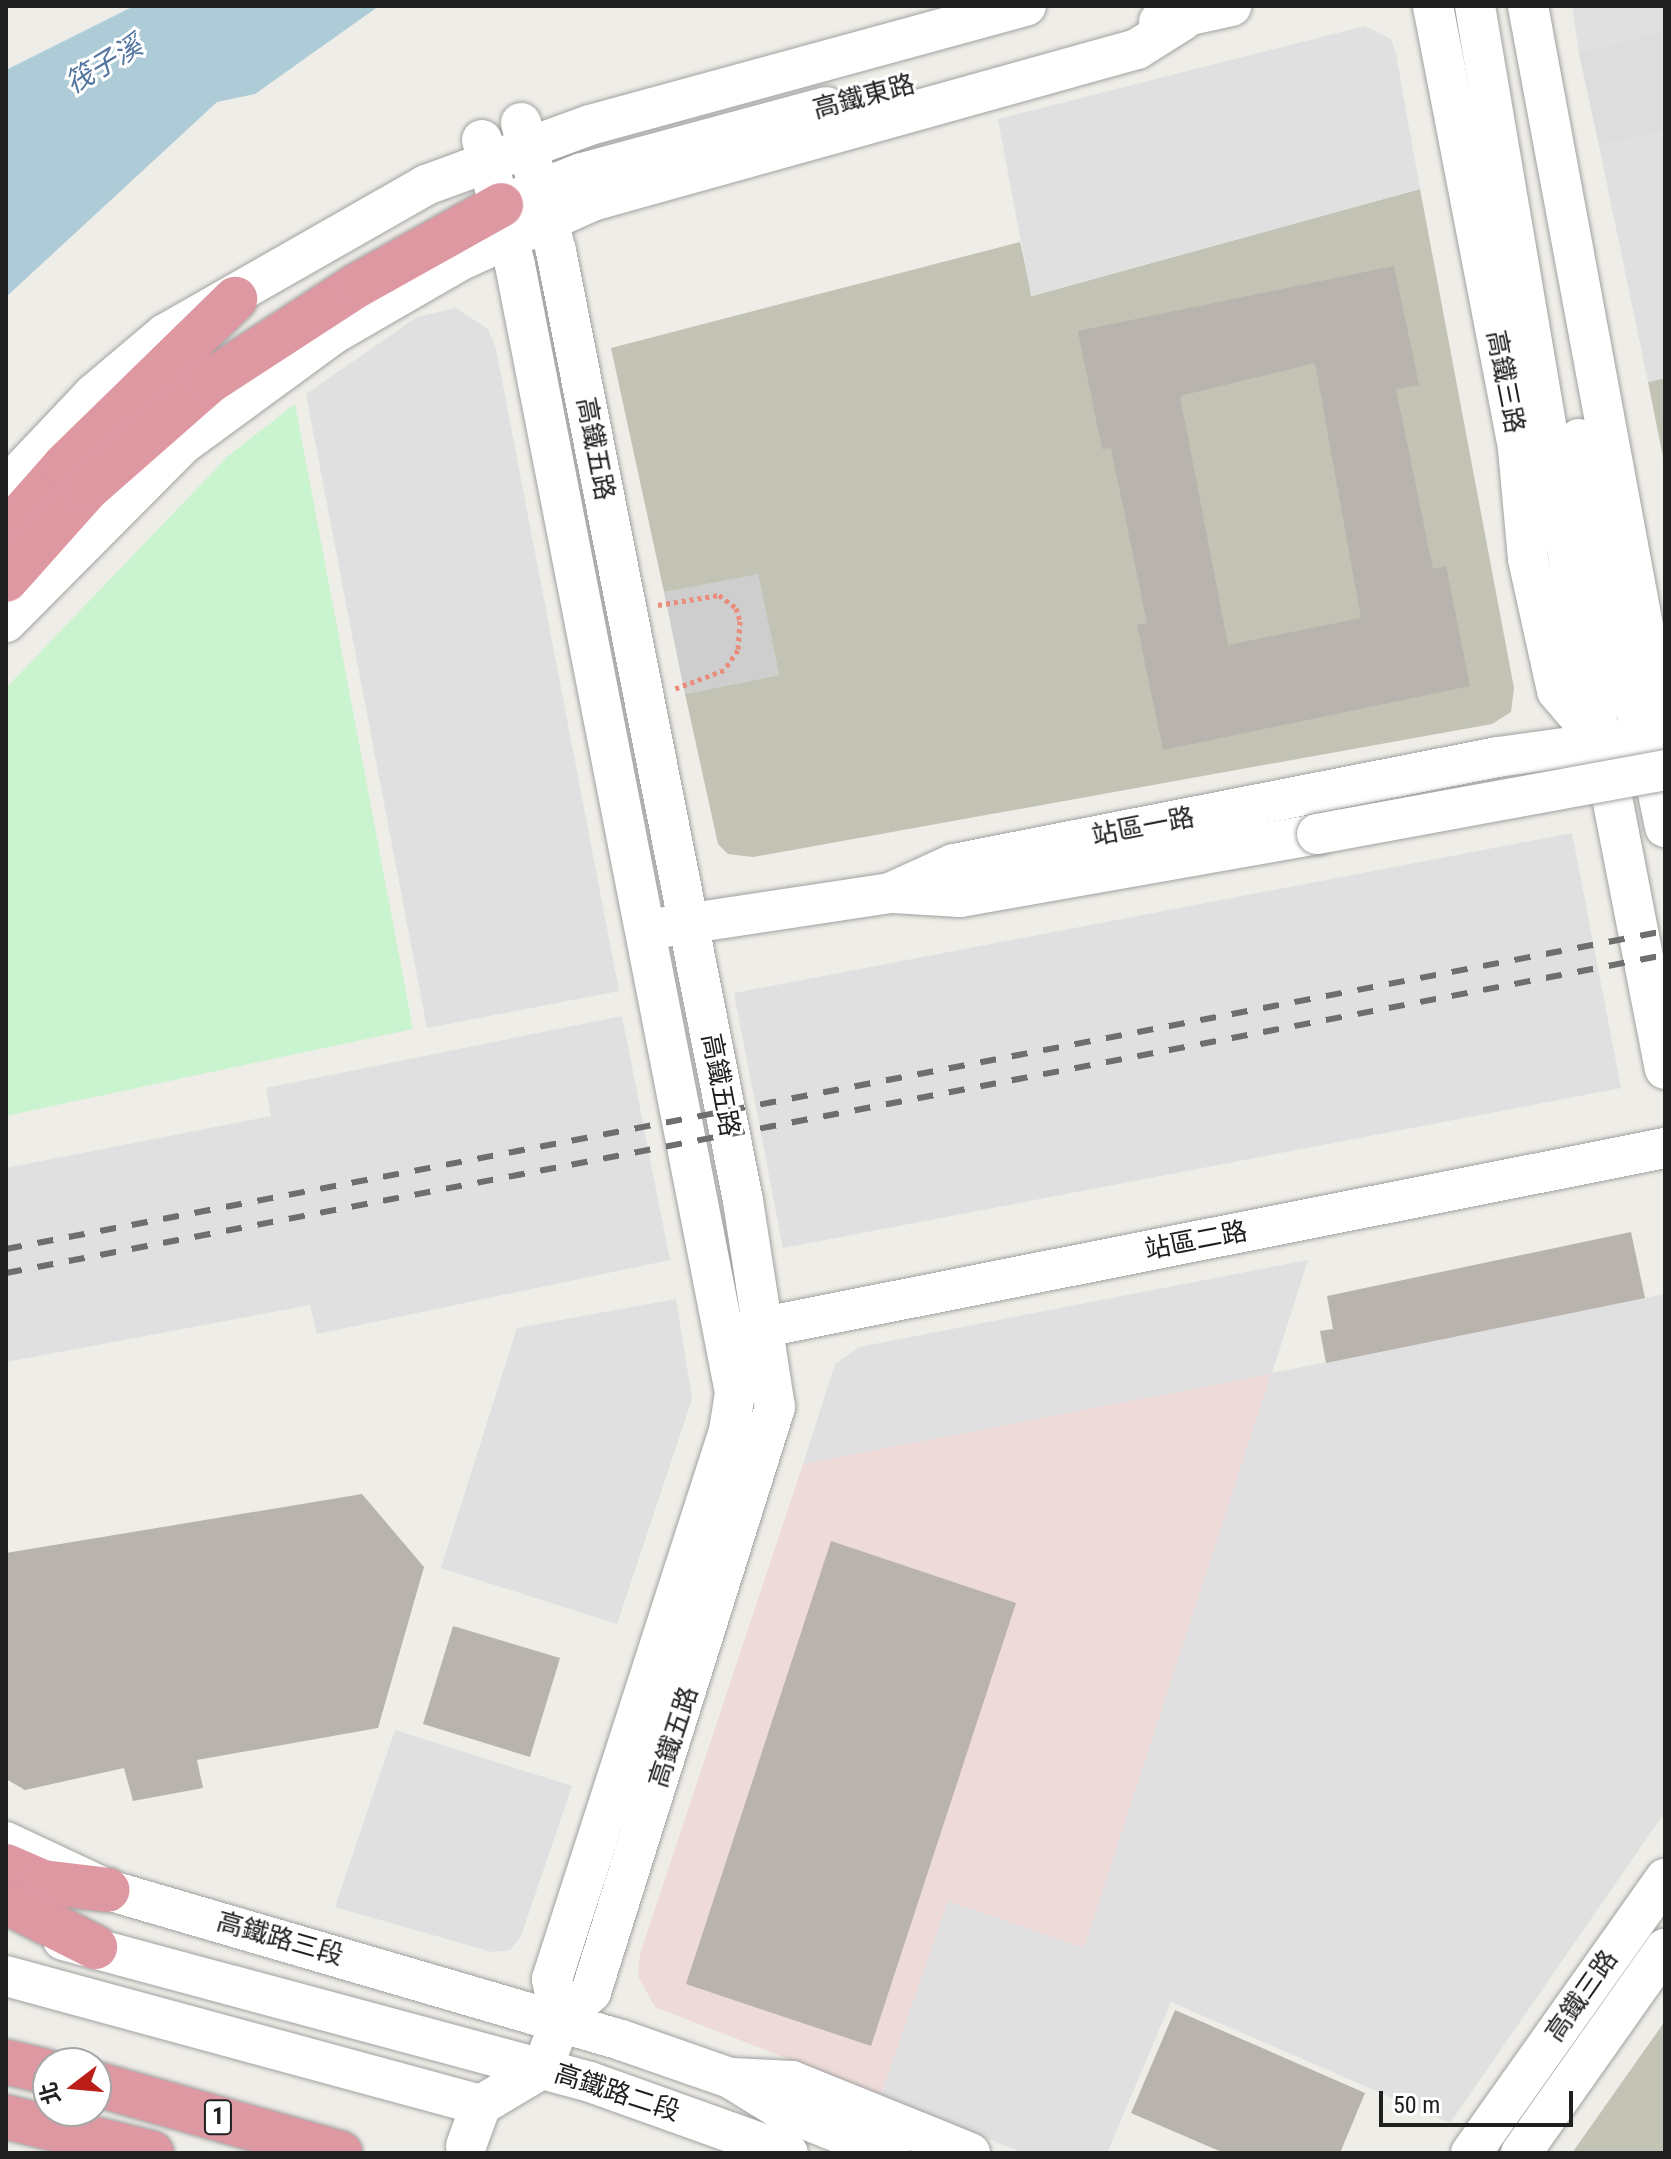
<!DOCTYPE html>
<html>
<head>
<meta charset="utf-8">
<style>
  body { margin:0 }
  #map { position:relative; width:1671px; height:2159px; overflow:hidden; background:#efede7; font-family:"Roboto Condensed","Noto Sans TC",sans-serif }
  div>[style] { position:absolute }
  .residential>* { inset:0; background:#dedddd }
  .commercial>* { inset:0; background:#eedbd9 }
  .religious>* { inset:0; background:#cecece }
  .construction>* { inset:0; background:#c2c3b4 }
  .park>* { inset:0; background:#caf4cf }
  .parking>* { inset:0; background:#e0e0e0 }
  .water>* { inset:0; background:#adccd8 }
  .building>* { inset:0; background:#b8b3ad }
  .path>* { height:5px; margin-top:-2.5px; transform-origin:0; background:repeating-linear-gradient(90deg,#eb8d7d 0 4px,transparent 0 8px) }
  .roads { filter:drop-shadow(0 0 2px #a1a1a1) drop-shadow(0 0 2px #a1a1a1) }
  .minor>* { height:40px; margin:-20px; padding:0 20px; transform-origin:20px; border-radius:20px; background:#fff }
  .highway>* { height:44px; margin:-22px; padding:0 22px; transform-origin:22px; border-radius:22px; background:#de98a2 }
  .rail>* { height:6px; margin-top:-3px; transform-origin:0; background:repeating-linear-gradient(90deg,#6e6e6e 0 16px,transparent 0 32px) }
  .bridges { filter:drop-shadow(0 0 2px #a1a1a1) drop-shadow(0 0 2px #a1a1a1) }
  .minor-bridge>* { height:40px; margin:-20px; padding:0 20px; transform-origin:20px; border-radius:20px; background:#fff }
  span { translate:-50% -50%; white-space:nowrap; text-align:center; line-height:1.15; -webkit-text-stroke:6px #fff; paint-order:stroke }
  .shield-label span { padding:2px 6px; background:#fff; border:2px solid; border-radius:6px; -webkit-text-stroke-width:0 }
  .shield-label { font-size:24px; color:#202020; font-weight:700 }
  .street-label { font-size:26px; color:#202020 }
  .water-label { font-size:28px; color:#53759f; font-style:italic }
  .frame { position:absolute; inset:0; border:8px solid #202020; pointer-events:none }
  .north { position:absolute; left:32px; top:2047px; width:80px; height:80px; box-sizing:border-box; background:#fff; border:2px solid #a6a6a6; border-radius:50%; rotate:254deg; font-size:22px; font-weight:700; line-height:32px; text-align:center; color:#202020 }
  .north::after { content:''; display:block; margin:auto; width:28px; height:36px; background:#ba1e16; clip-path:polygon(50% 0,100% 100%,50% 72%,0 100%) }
  .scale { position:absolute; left:1379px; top:2091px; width:194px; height:36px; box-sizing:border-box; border:4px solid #202020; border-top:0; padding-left:10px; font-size:24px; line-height:28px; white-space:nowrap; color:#202020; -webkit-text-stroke:6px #fff; paint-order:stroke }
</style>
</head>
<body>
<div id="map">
  <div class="residential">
    <div style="clip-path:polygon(1665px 30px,1665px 131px,1599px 146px,1579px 53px)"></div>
  </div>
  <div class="commercial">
    <div style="clip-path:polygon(1272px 1373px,1084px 1949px,948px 1901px,881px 2095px,655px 2007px,638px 1976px,640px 1954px,803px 1464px)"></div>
  </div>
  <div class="religious">
    <div style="clip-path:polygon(758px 573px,779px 675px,685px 694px,664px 592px)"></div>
  </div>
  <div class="construction">
    <div style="clip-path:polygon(1420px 189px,1514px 688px,1511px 712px,1492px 724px,753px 857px,728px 854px,718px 844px,685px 694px,779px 675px,758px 574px,664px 592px,611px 348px,1020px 242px,1032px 296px)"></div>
    <div style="clip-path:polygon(1665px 378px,1665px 467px,1648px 382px)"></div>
    <div style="clip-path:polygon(1665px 2021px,1665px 2153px,1572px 2153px)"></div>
  </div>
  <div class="park">
    <div style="clip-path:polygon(295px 404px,413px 1029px,6px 1116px,6px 688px,228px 456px)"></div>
  </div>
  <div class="parking">
    <div style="clip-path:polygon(1572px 6px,1665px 6px,1665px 30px,1579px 53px)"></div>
    <div style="clip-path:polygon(1365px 26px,1391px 39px,1396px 54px,1420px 189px,1031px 296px,998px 119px)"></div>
    <div style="clip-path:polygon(1665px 131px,1665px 378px,1648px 382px,1599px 146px)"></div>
    <div style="clip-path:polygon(456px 308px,488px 329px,496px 349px,619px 991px,427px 1028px,306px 394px,417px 317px)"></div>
    <div style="clip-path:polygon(1572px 833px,1621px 1088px,783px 1248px,734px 993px)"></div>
    <div style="clip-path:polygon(622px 1016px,670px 1260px,317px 1334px,310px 1305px,6px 1362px,6px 1168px,271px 1116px,266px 1088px)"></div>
    <div style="clip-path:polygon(1308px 1260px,1272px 1373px,1664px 1294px,1665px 1812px,1450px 2123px,1171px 2002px,1107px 2153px,1023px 2153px,881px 2095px,948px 1901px,1084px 1948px,1271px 1374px,803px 1464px,835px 1364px,859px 1347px)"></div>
    <div style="clip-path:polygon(676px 1299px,692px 1399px,617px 1624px,441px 1568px,517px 1328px)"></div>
    <div style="clip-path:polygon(395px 1730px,572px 1786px,521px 1936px,510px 1950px,492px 1952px,335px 1907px)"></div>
  </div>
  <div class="water">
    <div style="clip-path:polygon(134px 6px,379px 6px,255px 94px,217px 102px,6px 297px,6px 70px)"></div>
  </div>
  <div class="building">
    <div style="clip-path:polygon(evenodd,1394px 266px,1419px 385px,1396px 389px,1433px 569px,1446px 566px,1470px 686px,1163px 750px,1137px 625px,1147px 623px,1111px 448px,1102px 449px,1078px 331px,1394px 266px,1315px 363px,1361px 618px,1228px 645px,1180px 396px,1315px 363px)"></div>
    <div style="clip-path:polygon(1631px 1232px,1645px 1298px,1326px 1363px,1320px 1331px,1333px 1329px,1327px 1296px)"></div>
    <div style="clip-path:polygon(362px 1494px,424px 1567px,378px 1728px,197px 1760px,203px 1788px,133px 1801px,124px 1768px,25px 1790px,6px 1779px,6px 1553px)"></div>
    <div style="clip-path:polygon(831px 1541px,1016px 1603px,871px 2046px,686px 1984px)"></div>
    <div style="clip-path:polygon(453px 1626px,560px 1658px,530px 1757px,423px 1724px)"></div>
    <div style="clip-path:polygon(1175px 2010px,1365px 2093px,1340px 2153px,1224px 2153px,1131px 2113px)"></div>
  </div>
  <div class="path">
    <div style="left:658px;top:605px;width:62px;rotate:-9.3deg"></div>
    <div style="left:719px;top:595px;width:21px;rotate:37deg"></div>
    <div style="left:736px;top:608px;width:14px;rotate:73deg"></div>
    <div style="left:740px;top:621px;width:29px;rotate:94deg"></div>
    <div style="left:738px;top:650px;width:24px;rotate:125deg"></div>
    <div style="left:724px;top:670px;width:53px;rotate:159.2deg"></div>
  </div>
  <div class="roads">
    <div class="minor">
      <div style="left:1433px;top:6px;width:451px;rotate:79.1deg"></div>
      <div style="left:1518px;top:449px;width:110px;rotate:84.8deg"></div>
      <div style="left:1528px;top:559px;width:117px;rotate:77.6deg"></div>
      <div style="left:1553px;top:673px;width:18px;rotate:77deg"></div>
      <div style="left:1557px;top:691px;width:65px;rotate:49.4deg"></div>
      <div style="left:1475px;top:6px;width:688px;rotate:80.37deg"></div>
      <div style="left:1590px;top:684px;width:392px;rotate:79deg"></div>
      <div style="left:1528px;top:6px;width:631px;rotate:79.49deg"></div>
      <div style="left:1643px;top:626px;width:46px;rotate:81.2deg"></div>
      <div style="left:1650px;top:671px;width:53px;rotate:93.2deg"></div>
      <div style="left:1159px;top:22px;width:74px;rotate:-12.5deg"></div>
      <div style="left:521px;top:123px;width:133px;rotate:74.7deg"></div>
      <div style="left:556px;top:251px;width:968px;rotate:78.86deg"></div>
      <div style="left:743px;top:1201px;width:208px;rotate:81.2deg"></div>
      <div style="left:775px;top:1407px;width:613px;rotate:107.46deg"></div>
      <div style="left:591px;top:1992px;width:42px;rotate:136.9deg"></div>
      <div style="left:560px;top:2021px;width:50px;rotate:109.9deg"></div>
      <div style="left:482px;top:140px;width:129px;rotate:75.2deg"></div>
      <div style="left:515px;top:265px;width:1149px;rotate:78.96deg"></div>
      <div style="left:735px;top:1393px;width:38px;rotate:99deg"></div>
      <div style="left:729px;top:1431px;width:576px;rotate:107.9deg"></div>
      <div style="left:552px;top:1979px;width:43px;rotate:79.2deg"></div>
      <div style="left:516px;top:199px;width:71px;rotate:-21.5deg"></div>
      <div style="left:582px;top:173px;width:253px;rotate:-15.1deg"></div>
      <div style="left:1579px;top:439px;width:242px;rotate:79.5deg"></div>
      <div style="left:1623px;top:677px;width:67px;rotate:69.1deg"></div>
      <div style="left:1647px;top:740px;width:89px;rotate:78.3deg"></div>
      <div style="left:6px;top:487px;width:128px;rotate:-46.6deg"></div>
      <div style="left:94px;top:394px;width:93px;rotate:-40.2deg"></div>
      <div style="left:165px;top:334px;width:301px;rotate:-29.7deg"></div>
      <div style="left:426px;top:185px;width:175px;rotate:-20.1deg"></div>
      <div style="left:590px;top:125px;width:452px;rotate:-15.3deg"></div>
      <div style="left:6px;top:622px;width:252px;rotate:-45.2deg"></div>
      <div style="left:184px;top:443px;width:185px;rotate:-36.2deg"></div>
      <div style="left:333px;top:334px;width:148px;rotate:-30deg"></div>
      <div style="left:461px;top:260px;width:144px;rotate:-24.2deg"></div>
      <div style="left:592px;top:201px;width:566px;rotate:-15.58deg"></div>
      <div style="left:1137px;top:49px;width:54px;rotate:-32.2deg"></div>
      <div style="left:894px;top:893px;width:66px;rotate:3.5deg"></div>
      <div style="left:960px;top:897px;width:363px;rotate:-10deg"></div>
      <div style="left:665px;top:927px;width:228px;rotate:-8.6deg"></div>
      <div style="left:890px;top:893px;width:70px;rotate:-24.4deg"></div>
      <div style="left:954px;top:864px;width:554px;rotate:-11.13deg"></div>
      <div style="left:1498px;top:757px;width:169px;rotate:-7.8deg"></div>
      <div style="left:739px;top:1332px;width:944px;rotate:-11.24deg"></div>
      <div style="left:6px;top:1842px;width:113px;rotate:25.2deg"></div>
      <div style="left:108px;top:1890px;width:534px;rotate:16.3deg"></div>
      <div style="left:621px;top:2040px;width:115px;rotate:19.2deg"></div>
      <div style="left:730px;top:2078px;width:61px;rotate:31.6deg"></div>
      <div style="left:782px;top:2110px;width:116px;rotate:21.7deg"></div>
      <div style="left:63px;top:1940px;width:546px;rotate:15.08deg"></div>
      <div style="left:590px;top:2082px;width:210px;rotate:19.7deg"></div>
      <div style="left:6px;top:1976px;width:492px;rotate:15.2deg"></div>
      <div style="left:732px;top:2078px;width:60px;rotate:2.9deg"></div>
      <div style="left:792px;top:2081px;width:192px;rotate:22deg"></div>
      <div style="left:466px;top:2146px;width:44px;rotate:-69.9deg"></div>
      <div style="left:481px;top:2105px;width:72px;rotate:-30.8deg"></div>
      <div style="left:1471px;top:2153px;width:336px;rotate:-54.7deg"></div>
      <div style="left:1521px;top:2153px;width:250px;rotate:-54.8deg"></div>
    </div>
    <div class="highway">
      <div style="left:6px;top:532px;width:89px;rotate:-48.6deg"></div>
      <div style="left:65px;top:465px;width:238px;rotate:-44.3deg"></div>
      <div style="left:6px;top:580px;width:122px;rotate:-48.3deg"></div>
      <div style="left:87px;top:489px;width:164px;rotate:-41.3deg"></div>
      <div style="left:210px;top:381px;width:176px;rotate:-33deg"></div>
      <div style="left:358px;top:285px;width:164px;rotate:-29.2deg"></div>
      <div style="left:6px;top:1866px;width:40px;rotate:23.4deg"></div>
      <div style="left:43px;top:1882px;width:65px;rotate:7deg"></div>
      <div style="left:6px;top:1902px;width:100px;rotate:26.8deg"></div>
      <div style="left:6px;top:2062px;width:43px;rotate:13.4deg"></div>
      <div style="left:96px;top:2084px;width:254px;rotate:15.8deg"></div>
      <div style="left:6px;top:2117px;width:150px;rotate:13.9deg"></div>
    </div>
  </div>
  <div class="rail">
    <div style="left:6px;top:1249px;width:1689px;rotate:-10.85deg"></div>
    <div style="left:6px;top:1273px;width:1689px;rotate:-10.85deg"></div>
  </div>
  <div class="bridges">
    <div class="minor-bridge">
      <div style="left:1317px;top:834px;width:354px;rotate:-10.4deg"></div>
    </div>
  </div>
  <div class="shield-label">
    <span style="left:218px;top:2117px">1</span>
  </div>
  <div class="street-label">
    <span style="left:864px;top:97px;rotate:-15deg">高鐵東路</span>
    <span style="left:1505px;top:382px;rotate:79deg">高鐵三路</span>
    <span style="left:595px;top:449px;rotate:79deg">高鐵五路</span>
    <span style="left:1143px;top:827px;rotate:-11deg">站區一路</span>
    <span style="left:720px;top:1085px;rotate:79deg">高鐵五路</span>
    <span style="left:1196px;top:1241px;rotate:-11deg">站區二路</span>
    <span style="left:674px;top:1737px;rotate:-72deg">高鐵五路</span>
    <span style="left:280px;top:1939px;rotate:16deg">高鐵路三段</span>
    <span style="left:1582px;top:1996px;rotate:-55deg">高鐵三路</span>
    <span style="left:617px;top:2093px;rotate:18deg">高鐵路二段</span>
  </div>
  <div class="water-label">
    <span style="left:104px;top:65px;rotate:-31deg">筏子溪</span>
  </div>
  <div class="frame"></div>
  <div class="north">北</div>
  <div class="scale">50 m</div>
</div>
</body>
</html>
